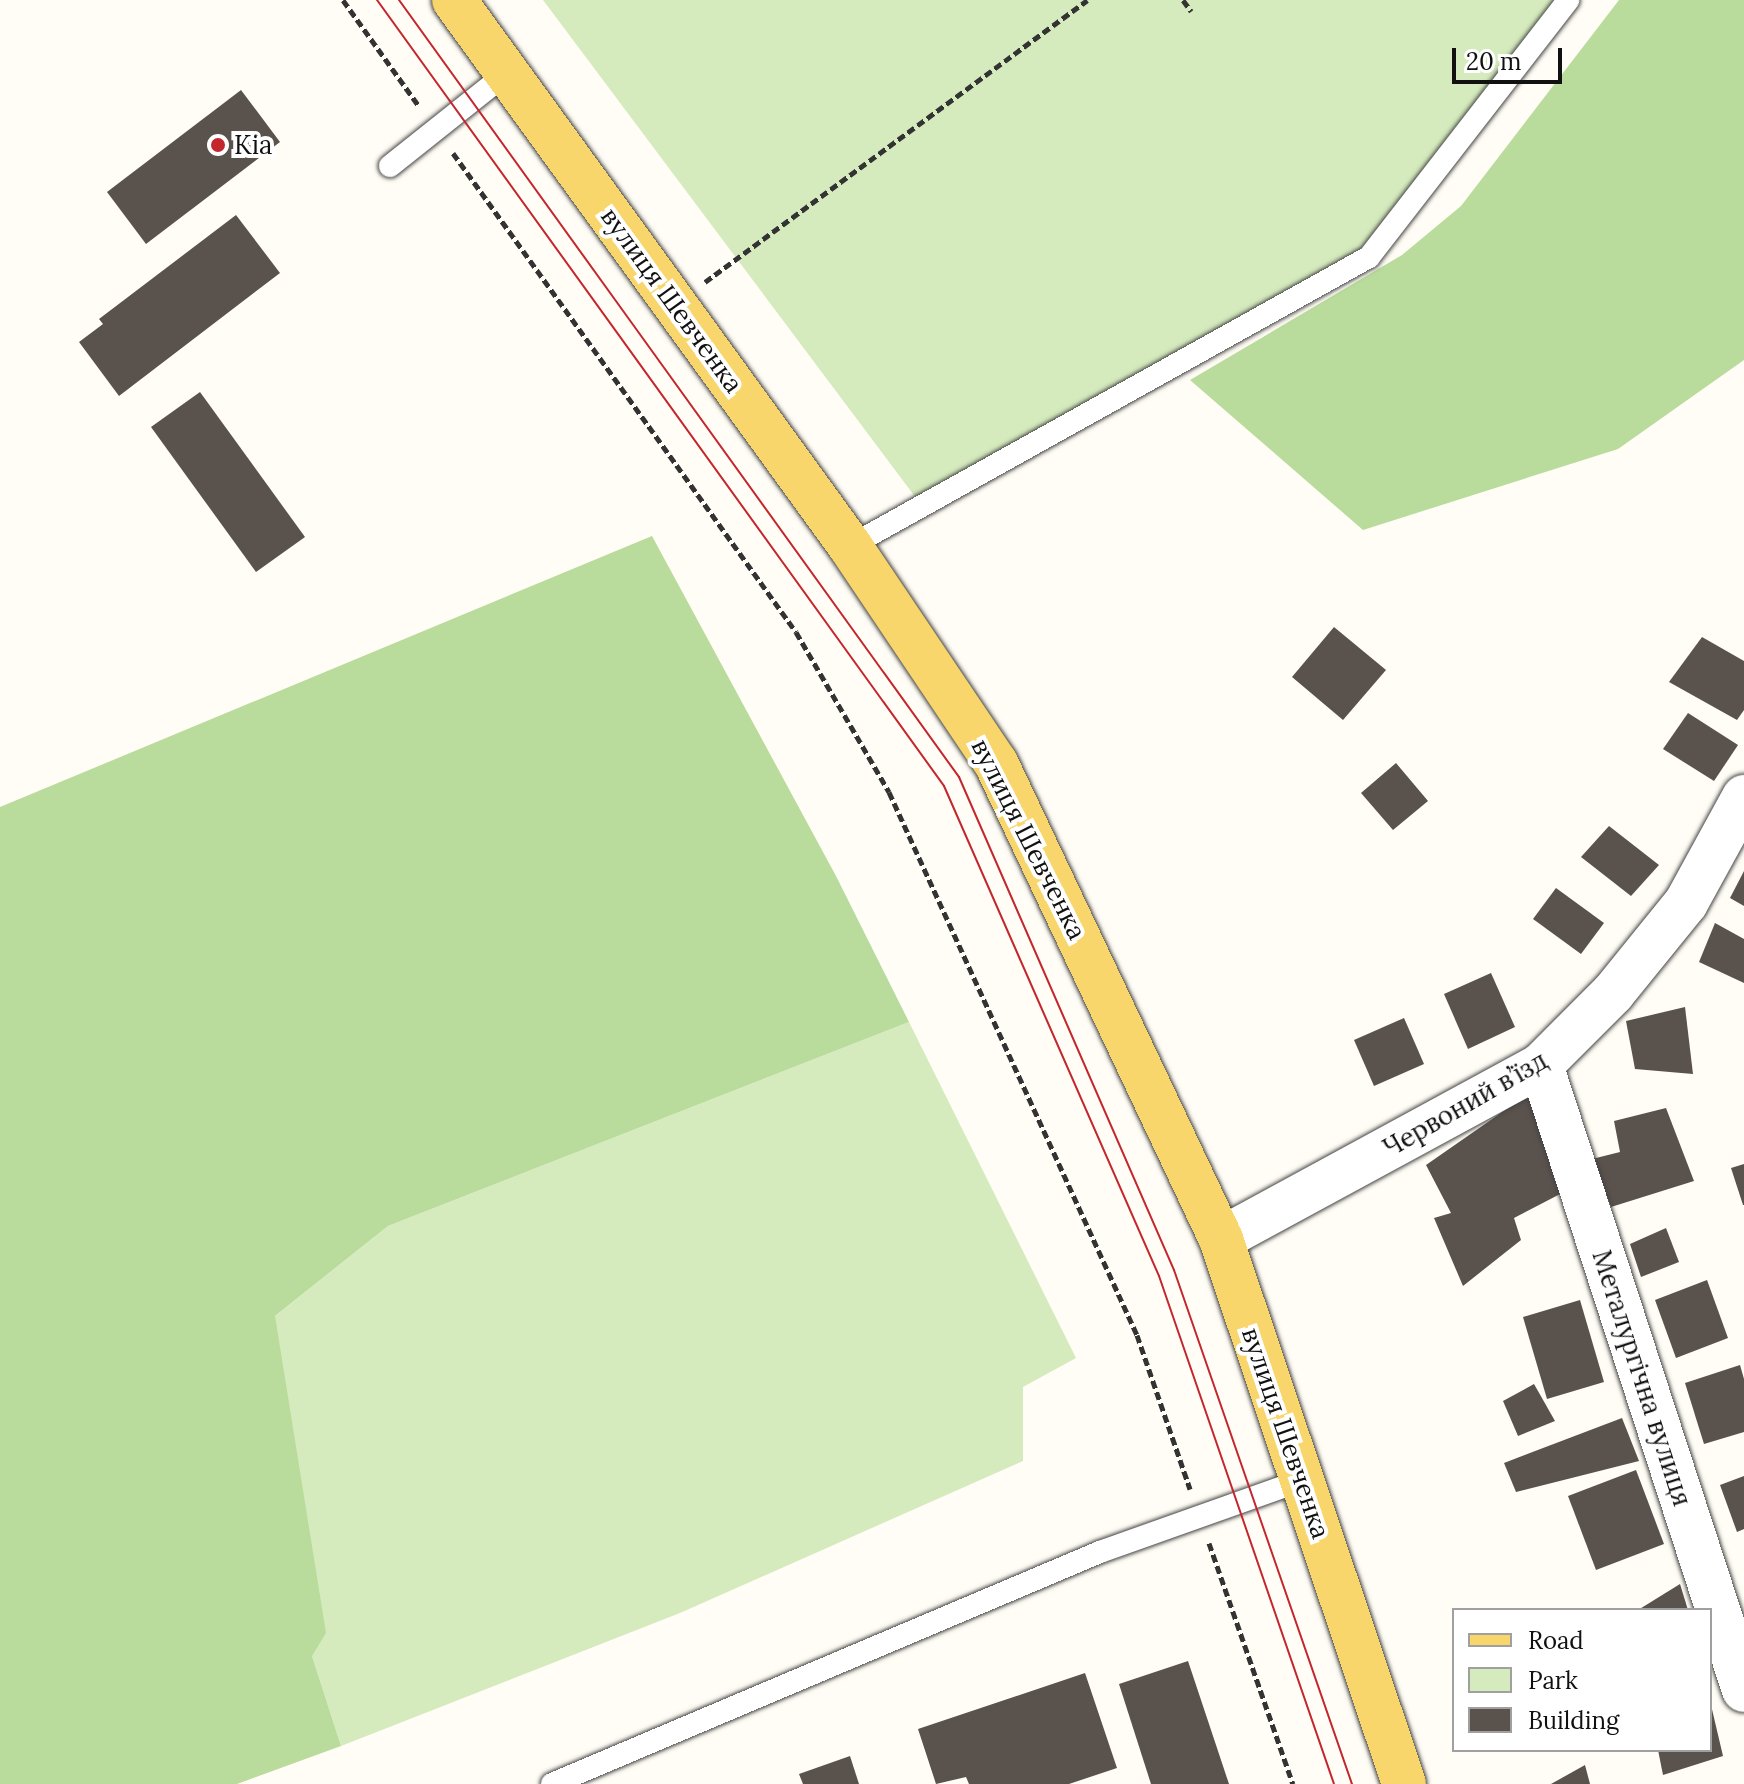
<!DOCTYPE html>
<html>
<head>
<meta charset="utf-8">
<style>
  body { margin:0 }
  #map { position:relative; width:1744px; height:1784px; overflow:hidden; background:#fffdf5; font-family:Lora,serif }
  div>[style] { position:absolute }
  .green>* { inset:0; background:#d5ebbd }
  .forest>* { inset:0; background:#b9dc9c }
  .building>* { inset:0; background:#5a524d }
  .path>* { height:5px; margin-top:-2.5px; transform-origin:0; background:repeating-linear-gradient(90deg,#333 0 8px,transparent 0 12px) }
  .roads { filter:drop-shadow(0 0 2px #444) drop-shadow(0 0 2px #444) }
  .lane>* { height:22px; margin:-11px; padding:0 11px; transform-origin:11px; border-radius:11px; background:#fff }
  .street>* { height:44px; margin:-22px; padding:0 22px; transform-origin:22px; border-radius:22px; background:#fff }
  .primary>* { height:44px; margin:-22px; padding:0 22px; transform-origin:22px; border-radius:22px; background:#f9d66b }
  .tram>* { height:2px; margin:-1px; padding:0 1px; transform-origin:1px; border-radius:1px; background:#c4262e }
  .dots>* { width:22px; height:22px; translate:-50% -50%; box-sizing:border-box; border:4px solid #fff; border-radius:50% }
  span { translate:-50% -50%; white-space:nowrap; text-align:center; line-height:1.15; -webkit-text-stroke:8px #fff; paint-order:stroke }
  .poi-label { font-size:26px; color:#111 }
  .left { translate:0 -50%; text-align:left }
  .street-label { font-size:26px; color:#111 }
  .legend { position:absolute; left:1452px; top:1608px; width:260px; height:144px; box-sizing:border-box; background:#fff; border:2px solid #a0a0a0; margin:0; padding:10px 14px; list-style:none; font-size:24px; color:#111 }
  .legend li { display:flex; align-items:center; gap:16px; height:40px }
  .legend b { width:40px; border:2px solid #a0a0a0 }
  .scale { position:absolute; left:1452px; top:48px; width:110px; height:36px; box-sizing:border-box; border:4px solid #111; border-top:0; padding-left:10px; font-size:24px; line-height:28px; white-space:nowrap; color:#111; -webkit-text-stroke:6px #fff; paint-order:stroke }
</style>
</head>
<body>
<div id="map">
  <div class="green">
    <div style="clip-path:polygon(543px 0,1568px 0,1369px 257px,922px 506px)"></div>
    <div style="clip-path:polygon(909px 1022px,1076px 1358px,1023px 1387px,1023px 1461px,680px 1613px,341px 1746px,312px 1656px,274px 1317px,388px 1226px)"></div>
  </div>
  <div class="forest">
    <div style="clip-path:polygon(1619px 0,1744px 0,1744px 360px,1618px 449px,1363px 530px,1190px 380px,1402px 255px,1461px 206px)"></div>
    <div style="clip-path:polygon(652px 536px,836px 876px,909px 1022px,388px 1226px,275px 1316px,326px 1633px,312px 1656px,341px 1746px,237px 1784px,0 1784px,0 807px)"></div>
  </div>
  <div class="building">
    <div style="clip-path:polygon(241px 90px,280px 142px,146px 244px,107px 192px)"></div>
    <div style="clip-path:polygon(236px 215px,280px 273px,119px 396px,79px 342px,103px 324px,99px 319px)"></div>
    <div style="clip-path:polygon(200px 392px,305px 537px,256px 572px,151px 427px)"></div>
    <div style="clip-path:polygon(1334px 627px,1386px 670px,1343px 720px,1292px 677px)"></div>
    <div style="clip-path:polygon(1702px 637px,1744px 661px,1744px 710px,1737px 720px,1669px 682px)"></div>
    <div style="clip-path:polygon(1688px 713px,1738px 745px,1714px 781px,1663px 749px)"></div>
    <div style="clip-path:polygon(1396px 763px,1428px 801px,1393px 830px,1361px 793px)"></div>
    <div style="clip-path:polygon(1609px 826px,1659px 865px,1631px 896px,1581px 857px)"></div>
    <div style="clip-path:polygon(1744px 871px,1744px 906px,1730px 898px)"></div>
    <div style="clip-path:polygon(1556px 888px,1604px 923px,1581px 954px,1533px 919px)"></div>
    <div style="clip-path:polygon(1715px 923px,1744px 939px,1744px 983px,1699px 962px)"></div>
    <div style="clip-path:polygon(1491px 973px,1515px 1027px,1468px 1049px,1444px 994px)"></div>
    <div style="clip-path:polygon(1685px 1007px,1693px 1074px,1635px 1069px,1626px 1021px)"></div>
    <div style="clip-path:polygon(1404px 1018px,1424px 1064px,1374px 1086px,1354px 1040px)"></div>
    <div style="clip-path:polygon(1528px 1094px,1564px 1192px,1514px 1218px,1521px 1240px,1463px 1286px,1434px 1218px,1451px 1213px,1426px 1165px)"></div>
    <div style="clip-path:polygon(1666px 1108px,1694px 1181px,1611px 1207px,1592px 1159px,1620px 1152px,1614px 1121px)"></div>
    <div style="clip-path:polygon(1744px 1164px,1744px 1205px,1743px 1205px,1731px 1168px)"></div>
    <div style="clip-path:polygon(1666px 1228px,1679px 1262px,1641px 1277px,1630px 1244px)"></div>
    <div style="clip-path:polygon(1707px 1280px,1728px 1338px,1676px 1358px,1655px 1300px)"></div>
    <div style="clip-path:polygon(1580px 1300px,1604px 1382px,1547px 1399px,1523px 1317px)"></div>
    <div style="clip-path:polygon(1740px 1365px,1744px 1379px,1744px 1432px,1704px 1444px,1685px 1383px)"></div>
    <div style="clip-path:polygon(1534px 1384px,1555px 1421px,1518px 1436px,1503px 1401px)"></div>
    <div style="clip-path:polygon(1622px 1418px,1639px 1461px,1516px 1492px,1504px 1463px)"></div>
    <div style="clip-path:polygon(1636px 1470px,1664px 1544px,1596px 1570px,1568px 1496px)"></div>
    <div style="clip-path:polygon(1744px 1476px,1744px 1529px,1737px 1532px,1720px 1485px)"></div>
    <div style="clip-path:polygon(1680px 1584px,1688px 1610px,1638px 1610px)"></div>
    <div style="clip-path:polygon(1188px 1661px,1229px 1784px,1151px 1784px,1119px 1684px)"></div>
    <div style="clip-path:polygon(1085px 1673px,1117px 1768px,1069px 1784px,969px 1784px,966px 1777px,936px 1784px,918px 1729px)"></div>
    <div style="clip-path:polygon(1711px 1705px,1723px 1756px,1663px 1775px,1658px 1750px,1710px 1750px)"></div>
    <div style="clip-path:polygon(850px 1756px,859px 1784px,803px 1784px,799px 1774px)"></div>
    <div style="clip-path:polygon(1585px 1765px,1590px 1784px,1551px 1784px)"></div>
  </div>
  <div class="path">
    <div style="left:343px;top:0;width:130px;rotate:54.4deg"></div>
    <div style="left:1183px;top:0;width:14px;rotate:54deg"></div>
    <div style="left:453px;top:153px;width:589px;rotate:54.39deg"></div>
    <div style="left:796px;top:632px;width:185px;rotate:59.8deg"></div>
    <div style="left:889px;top:792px;width:597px;rotate:65.45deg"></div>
    <div style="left:1137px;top:1335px;width:163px;rotate:71deg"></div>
    <div style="left:705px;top:282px;width:475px;rotate:-36.4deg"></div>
    <div style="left:1209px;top:1543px;width:255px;rotate:70.8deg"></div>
  </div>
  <div class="roads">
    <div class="lane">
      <div style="left:390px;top:166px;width:149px;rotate:-38.5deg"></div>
      <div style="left:850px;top:546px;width:594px;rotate:-29.11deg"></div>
      <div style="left:1369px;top:257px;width:325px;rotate:-52.2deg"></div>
      <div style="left:552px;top:1784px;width:595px;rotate:-22.95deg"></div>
      <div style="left:1100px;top:1552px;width:214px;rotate:-19.6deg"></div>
    </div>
    <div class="street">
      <div style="left:1541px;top:1065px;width:657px;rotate:72.01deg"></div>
      <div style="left:1221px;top:1239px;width:364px;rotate:-28.5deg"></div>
      <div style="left:1541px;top:1065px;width:102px;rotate:-45deg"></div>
      <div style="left:1613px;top:993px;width:116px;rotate:-51deg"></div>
      <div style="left:1686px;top:903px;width:121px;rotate:-61.3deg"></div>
    </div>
    <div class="primary">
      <div style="left:454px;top:0;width:674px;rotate:54.05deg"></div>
      <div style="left:850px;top:546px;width:262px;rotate:56.1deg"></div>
      <div style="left:996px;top:763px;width:526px;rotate:64.7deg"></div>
      <div style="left:1221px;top:1239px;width:575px;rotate:71.44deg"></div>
    </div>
  </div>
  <div class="tram">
    <div style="left:377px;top:0;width:969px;rotate:54.19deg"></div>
    <div style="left:944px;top:786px;width:535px;rotate:66.31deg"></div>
    <div style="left:1159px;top:1276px;width:537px;rotate:70.99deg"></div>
    <div style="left:399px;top:0;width:958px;rotate:54.22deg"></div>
    <div style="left:959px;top:777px;width:538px;rotate:66.44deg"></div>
    <div style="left:1174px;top:1270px;width:544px;rotate:70.9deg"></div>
  </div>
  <div class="dots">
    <div style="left:218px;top:145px;background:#c4262e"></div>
  </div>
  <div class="poi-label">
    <span class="left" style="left:234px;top:145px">Kia</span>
  </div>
  <div class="street-label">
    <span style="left:672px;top:300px;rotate:54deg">вулиця Шевченка</span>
    <span style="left:1029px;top:839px;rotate:63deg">вулиця Шевченка</span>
    <span style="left:1465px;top:1104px;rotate:-30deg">Червоний в’їзд</span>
    <span style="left:1642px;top:1378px;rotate:72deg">Металургічна вулиця</span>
    <span style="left:1286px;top:1433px;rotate:71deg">вулиця Шевченка</span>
  </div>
  <ul class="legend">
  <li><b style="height:10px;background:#f9d66b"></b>Road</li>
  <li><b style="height:22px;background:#d5ebbd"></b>Park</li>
  <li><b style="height:22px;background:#5a524d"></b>Building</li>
  </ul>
  <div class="scale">20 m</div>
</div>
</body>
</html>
